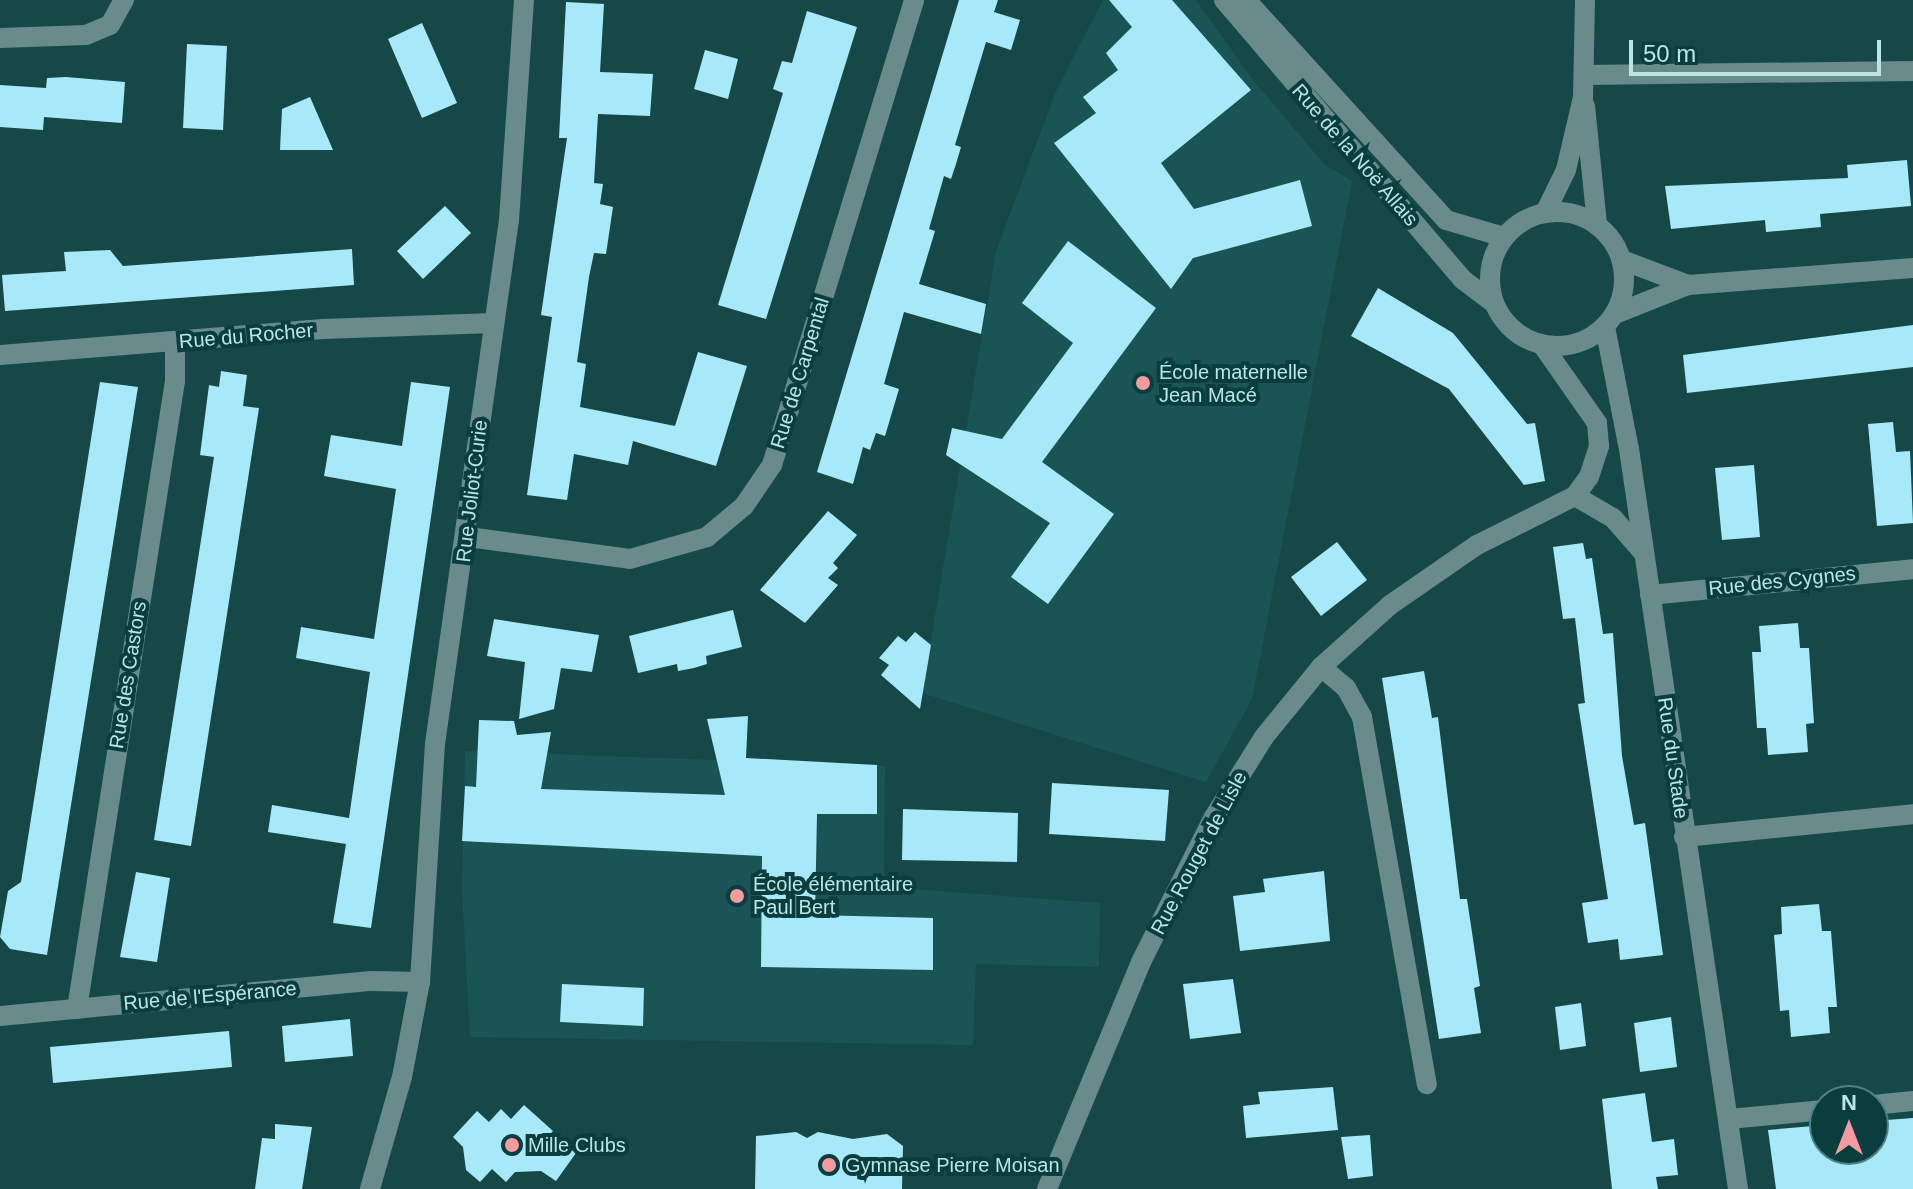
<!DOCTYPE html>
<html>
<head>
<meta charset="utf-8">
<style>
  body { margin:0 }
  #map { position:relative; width:1913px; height:1189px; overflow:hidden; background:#174848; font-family:Arial,sans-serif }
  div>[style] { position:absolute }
  .built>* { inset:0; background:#1b5454 }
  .building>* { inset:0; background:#a8e9f9 }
  .minor>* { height:20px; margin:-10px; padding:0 10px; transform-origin:10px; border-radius:10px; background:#698b8b }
  .minor>.ring { margin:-10px; padding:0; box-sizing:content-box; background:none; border:20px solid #698b8b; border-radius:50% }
  .dots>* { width:22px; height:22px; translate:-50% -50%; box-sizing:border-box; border:4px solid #093d3e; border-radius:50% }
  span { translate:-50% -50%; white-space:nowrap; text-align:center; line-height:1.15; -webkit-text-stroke:8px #093d3e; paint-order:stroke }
  .street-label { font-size:20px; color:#bbe4e4 }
  .poi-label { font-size:20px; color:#bbe4e4 }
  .left { translate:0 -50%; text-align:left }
  .north { position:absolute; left:1809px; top:1085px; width:80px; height:80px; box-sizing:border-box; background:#093d3e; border:2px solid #508080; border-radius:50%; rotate:0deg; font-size:22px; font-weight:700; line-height:32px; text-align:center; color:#bbe4e4 }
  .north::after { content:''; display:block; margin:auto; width:28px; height:36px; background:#f49aa0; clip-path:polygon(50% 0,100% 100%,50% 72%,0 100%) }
  .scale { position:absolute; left:1629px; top:40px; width:252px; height:36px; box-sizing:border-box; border:4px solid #bbe4e4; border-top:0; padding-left:10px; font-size:24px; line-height:28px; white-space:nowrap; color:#bbe4e4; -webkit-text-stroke:6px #093d3e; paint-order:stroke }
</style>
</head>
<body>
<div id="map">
  <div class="built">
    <div style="clip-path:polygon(1103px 0,1196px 0,1253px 80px,1325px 165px,1352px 181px,1252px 699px,1206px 782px,922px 693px,996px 251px,1056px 91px)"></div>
    <div style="clip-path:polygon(465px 751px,885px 766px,884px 887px,1100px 903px,1099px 967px,976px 964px,973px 1045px,470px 1037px,462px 890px)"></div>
  </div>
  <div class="building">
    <div style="clip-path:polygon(959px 0,998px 0,994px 12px,1020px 20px,1011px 50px,986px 42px,955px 145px,961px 147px,956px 164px,951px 179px,944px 176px,929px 229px,935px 231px,919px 284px,986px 304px,981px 334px,904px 312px,884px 384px,899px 389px,885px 436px,876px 433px,870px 450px,863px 447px,853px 484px,817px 472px)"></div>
    <div style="clip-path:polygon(1109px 0,1172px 0,1251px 90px,1161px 163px,1194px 209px,1300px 180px,1312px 226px,1193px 258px,1171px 289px,1054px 143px,1096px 113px,1083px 97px,1118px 70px,1106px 53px,1132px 27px)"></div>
    <div style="clip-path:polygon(566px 2px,604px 4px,600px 72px,653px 74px,650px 116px,598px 114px,594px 183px,603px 184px,600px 204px,613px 207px,606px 254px,594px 253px,589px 277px,577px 362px,586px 364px,580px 407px,675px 426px,698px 352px,747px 366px,716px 466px,633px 441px,628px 465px,574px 454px,567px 500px,527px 495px,552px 317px,541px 315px,567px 138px,559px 138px)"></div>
    <div style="clip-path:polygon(807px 11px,857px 27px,766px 319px,718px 305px,783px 93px,773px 89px,782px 61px,792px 63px)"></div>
    <div style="clip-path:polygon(422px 23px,457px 103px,422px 118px,388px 39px)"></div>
    <div style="clip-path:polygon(187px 44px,227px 46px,223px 130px,183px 128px)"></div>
    <div style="clip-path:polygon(705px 50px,738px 59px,728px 99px,694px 89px)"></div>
    <div style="clip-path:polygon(66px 77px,125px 82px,122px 123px,44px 117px,43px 130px,0 127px,0 85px,46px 88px,47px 78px)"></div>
    <div style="clip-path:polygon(310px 97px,333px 150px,280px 150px,282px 109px)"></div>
    <div style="clip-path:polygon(1907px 160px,1911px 206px,1820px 214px,1821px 227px,1789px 230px,1766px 232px,1765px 220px,1671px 229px,1665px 186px,1848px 178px,1847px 165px)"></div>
    <div style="clip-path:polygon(445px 206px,471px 233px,423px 279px,397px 251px)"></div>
    <div style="clip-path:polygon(1068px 241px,1156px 308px,1042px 462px,1114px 514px,1048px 604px,1011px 577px,1050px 523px,946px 455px,952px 428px,1002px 439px,1073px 343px,1022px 303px)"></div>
    <div style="clip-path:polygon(352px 249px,354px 285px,5px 311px,2px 275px,66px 271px,64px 252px,110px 250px,123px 266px)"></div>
    <div style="clip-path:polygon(1378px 288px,1453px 333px,1527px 424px,1535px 423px,1545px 481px,1524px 485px,1449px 389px,1351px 336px)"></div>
    <div style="clip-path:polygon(1913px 325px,1913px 367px,1687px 393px,1683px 355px)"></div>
    <div style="clip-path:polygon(221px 371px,247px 375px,243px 406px,259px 408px,191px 846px,154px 840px,214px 457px,200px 455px,209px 385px,219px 387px)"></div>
    <div style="clip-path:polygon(100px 382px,138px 387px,47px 955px,10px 949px,0 937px,8px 891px,21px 882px)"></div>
    <div style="clip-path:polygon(411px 382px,450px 387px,371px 928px,333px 923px,346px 844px,268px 832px,272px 805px,349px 818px,370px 672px,296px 658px,301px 627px,374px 639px,396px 489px,324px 476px,331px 435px,402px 446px)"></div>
    <div style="clip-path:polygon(1893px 422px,1896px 452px,1910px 451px,1913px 523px,1877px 526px,1868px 424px)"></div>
    <div style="clip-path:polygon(1754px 465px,1760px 537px,1722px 540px,1715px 468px)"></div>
    <div style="clip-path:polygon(828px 511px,857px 535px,833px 563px,838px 568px,828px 578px,838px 585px,805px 623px,760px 590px)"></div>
    <div style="clip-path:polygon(1337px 542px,1367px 580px,1321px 616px,1291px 577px)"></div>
    <div style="clip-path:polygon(1583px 543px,1586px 559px,1592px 558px,1603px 634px,1613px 633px,1622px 756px,1634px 825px,1645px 823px,1663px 955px,1620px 960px,1618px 939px,1588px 943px,1582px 903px,1608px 899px,1578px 704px,1585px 703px,1575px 618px,1563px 619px,1553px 547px)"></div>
    <div style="clip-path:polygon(733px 610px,742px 647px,706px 656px,707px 664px,694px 668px,678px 671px,677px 664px,638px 673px,629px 636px)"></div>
    <div style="clip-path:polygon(494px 619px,599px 635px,592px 672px,561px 668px,554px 709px,519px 719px,525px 662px,487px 656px)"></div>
    <div style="clip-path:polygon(1798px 623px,1800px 648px,1809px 648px,1814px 723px,1806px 724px,1808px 752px,1768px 755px,1766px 728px,1757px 728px,1752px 652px,1761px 652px,1759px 626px)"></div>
    <div style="clip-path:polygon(915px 632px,931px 645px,920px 709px,881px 675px,889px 665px,879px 658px,898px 636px,906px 642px)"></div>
    <div style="clip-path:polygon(1424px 671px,1432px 718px,1438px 717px,1460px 899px,1467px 899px,1480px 986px,1474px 988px,1481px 1033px,1439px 1039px,1382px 678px)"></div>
    <div style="clip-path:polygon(748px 716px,746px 758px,877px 765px,877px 814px,817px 814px,815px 915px,933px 918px,933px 970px,761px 967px,762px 856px,462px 841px,465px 786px,476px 787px,479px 720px,514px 721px,517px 735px,551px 732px,541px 789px,725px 795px,707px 719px)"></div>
    <div style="clip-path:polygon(1052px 783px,1169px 790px,1165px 841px,1049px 834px)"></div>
    <div style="clip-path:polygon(903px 809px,1018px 813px,1017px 862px,902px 860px)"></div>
    <div style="clip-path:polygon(1324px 871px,1330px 941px,1240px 951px,1233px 896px,1265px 892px,1263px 879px)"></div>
    <div style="clip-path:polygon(136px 872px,170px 878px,157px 962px,120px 957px)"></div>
    <div style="clip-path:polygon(1819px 904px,1822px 931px,1831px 931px,1837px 1007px,1828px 1007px,1830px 1033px,1791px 1037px,1789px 1010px,1780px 1011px,1774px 935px,1782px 934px,1781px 907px)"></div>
    <div style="clip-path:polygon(1233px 979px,1241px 1033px,1190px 1039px,1183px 984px)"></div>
    <div style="clip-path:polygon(562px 984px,644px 988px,643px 1026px,560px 1022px)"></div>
    <div style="clip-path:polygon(1581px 1003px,1586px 1046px,1560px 1050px,1555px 1007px)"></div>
    <div style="clip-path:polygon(1671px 1017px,1677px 1067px,1640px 1072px,1634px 1023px)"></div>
    <div style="clip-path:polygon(350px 1019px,353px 1056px,285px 1062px,282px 1026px)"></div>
    <div style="clip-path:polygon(229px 1031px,232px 1067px,53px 1083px,50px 1047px)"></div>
    <div style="clip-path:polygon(1333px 1087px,1338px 1130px,1246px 1138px,1243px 1106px,1260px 1104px,1258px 1092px)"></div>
    <div style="clip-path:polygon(1645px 1093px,1652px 1142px,1674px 1139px,1678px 1175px,1656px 1177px,1658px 1189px,1612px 1189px,1602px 1099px)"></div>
    <div style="clip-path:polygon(524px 1105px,553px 1131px,549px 1135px,576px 1153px,556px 1181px,541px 1171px,515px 1172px,506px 1182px,492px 1169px,480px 1182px,466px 1170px,463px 1147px,453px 1137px,477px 1111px,489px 1122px,501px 1109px,511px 1119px)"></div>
    <div style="clip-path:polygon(1913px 1118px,1913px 1189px,1776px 1189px,1768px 1130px,1825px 1125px,1825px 1149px,1873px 1149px,1873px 1121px)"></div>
    <div style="clip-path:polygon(275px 1124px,312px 1127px,302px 1189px,255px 1189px,262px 1138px,275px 1139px)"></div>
    <div style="clip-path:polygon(796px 1132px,807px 1138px,818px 1132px,853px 1139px,887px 1134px,903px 1146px,902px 1189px,755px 1189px,756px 1136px)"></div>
    <div style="clip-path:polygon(1370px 1135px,1373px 1176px,1348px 1179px,1341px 1137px)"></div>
  </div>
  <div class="minor">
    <div style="left:1224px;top:0;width:367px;rotate:49.5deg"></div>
    <div style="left:1462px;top:279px;width:39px;rotate:37deg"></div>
    <div style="left:1246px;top:0;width:297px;rotate:47.7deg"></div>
    <div style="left:1446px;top:220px;width:60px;rotate:16.3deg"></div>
    <div style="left:0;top:38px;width:86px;rotate:-2deg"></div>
    <div style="left:86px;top:35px;width:26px;rotate:-23deg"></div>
    <div style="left:110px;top:25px;width:29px;rotate:-61deg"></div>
    <div style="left:1584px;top:75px;width:329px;rotate:-0.7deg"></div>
    <div style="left:1585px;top:106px;width:120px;rotate:84.2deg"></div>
    <div class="ring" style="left:1490px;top:212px;width:114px;height:114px"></div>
    <div style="left:1545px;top:213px;width:48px;rotate:-64deg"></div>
    <div style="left:1566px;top:170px;width:75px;rotate:-76.9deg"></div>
    <div style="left:1583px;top:97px;width:97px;rotate:-88.8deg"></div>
    <div style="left:1622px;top:260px;width:71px;rotate:20.7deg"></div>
    <div style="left:1615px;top:314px;width:79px;rotate:-21.7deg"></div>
    <div style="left:1688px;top:285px;width:226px;rotate:-4.3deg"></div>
    <div style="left:1605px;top:327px;width:124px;rotate:78.9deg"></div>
    <div style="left:1629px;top:449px;width:748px;rotate:81.62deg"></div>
    <div style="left:0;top:355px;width:324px;rotate:-4.6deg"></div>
    <div style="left:323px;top:329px;width:170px;rotate:-2deg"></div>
    <div style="left:1575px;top:496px;width:44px;rotate:30.1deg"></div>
    <div style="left:1613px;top:518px;width:44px;rotate:48.7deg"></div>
    <div style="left:468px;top:537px;width:163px;rotate:7.7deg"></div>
    <div style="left:630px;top:559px;width:80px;rotate:-15.9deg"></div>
    <div style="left:707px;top:537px;width:48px;rotate:-40deg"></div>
    <div style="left:744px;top:506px;width:50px;rotate:-55.7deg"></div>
    <div style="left:772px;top:465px;width:486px;rotate:-73deg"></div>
    <div style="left:1650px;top:595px;width:264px;rotate:-5.6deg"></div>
    <div style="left:1321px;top:667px;width:33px;rotate:40deg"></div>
    <div style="left:1346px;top:688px;width:33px;rotate:61deg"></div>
    <div style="left:1362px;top:717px;width:373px;rotate:80deg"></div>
    <div style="left:1684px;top:837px;width:230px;rotate:-5.7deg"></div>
    <div style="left:77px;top:1009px;width:636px;rotate:-81.13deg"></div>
    <div style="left:175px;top:381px;width:39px;rotate:-90deg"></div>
    <div style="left:0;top:1016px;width:373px;rotate:-5.4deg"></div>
    <div style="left:371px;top:981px;width:49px;rotate:1.2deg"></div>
    <div style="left:1873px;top:1105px;width:40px;rotate:-5.7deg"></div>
    <div style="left:1729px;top:1119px;width:96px;rotate:-5.4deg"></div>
    <div style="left:370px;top:1189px;width:116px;rotate:-74.1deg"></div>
    <div style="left:402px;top:1077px;width:97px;rotate:-79.3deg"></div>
    <div style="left:420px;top:982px;width:238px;rotate:-86.4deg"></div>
    <div style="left:435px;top:744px;width:529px;rotate:-81.96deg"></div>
    <div style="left:509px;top:220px;width:221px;rotate:-86.1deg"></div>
    <div style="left:1047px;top:1189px;width:246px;rotate:-67.5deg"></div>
    <div style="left:1141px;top:962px;width:162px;rotate:-63.3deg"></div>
    <div style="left:1214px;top:817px;width:94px;rotate:-58deg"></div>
    <div style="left:1264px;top:737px;width:90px;rotate:-50.8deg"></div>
    <div style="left:1321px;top:667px;width:93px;rotate:-41.9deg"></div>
    <div style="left:1390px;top:605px;width:106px;rotate:-34.6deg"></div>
    <div style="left:1477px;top:545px;width:110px;rotate:-26.6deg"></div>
    <div style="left:1575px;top:496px;width:24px;rotate:-54deg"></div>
    <div style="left:1589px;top:477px;width:33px;rotate:-72deg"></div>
    <div style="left:1599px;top:446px;width:23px;rotate:-95deg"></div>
    <div style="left:1597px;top:423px;width:94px;rotate:-125deg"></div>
  </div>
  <div class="dots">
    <div style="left:1143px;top:383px;background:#f49aa0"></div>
    <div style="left:737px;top:896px;background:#f49aa0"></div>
    <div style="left:512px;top:1145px;background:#f49aa0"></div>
    <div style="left:829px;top:1165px;background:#f49aa0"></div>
  </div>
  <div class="street-label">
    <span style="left:1355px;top:155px;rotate:49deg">Rue de la Noë Allais</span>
    <span style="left:246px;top:336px;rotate:-5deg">Rue du Rocher</span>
    <span style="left:800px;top:373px;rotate:-73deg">Rue de Carpental</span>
    <span style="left:472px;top:491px;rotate:-83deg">Rue Joliot-Curie</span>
    <span style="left:1782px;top:581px;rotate:-6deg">Rue des Cygnes</span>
    <span style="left:128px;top:675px;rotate:-81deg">Rue des Castors</span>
    <span style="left:1673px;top:758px;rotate:82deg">Rue du Stade</span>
    <span style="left:1199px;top:853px;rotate:-62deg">Rue Rouget de Lisle</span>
    <span style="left:210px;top:996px;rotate:-5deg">Rue de l'Espérance</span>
  </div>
  <div class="poi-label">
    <span class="left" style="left:1159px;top:384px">École maternelle<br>Jean Macé</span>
    <span class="left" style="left:753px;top:896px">École élémentaire<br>Paul Bert</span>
    <span class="left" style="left:528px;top:1145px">Mille Clubs</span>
    <span class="left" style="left:845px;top:1165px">Gymnase Pierre Moisan</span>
  </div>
  <div class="north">N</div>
  <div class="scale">50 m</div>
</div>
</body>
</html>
